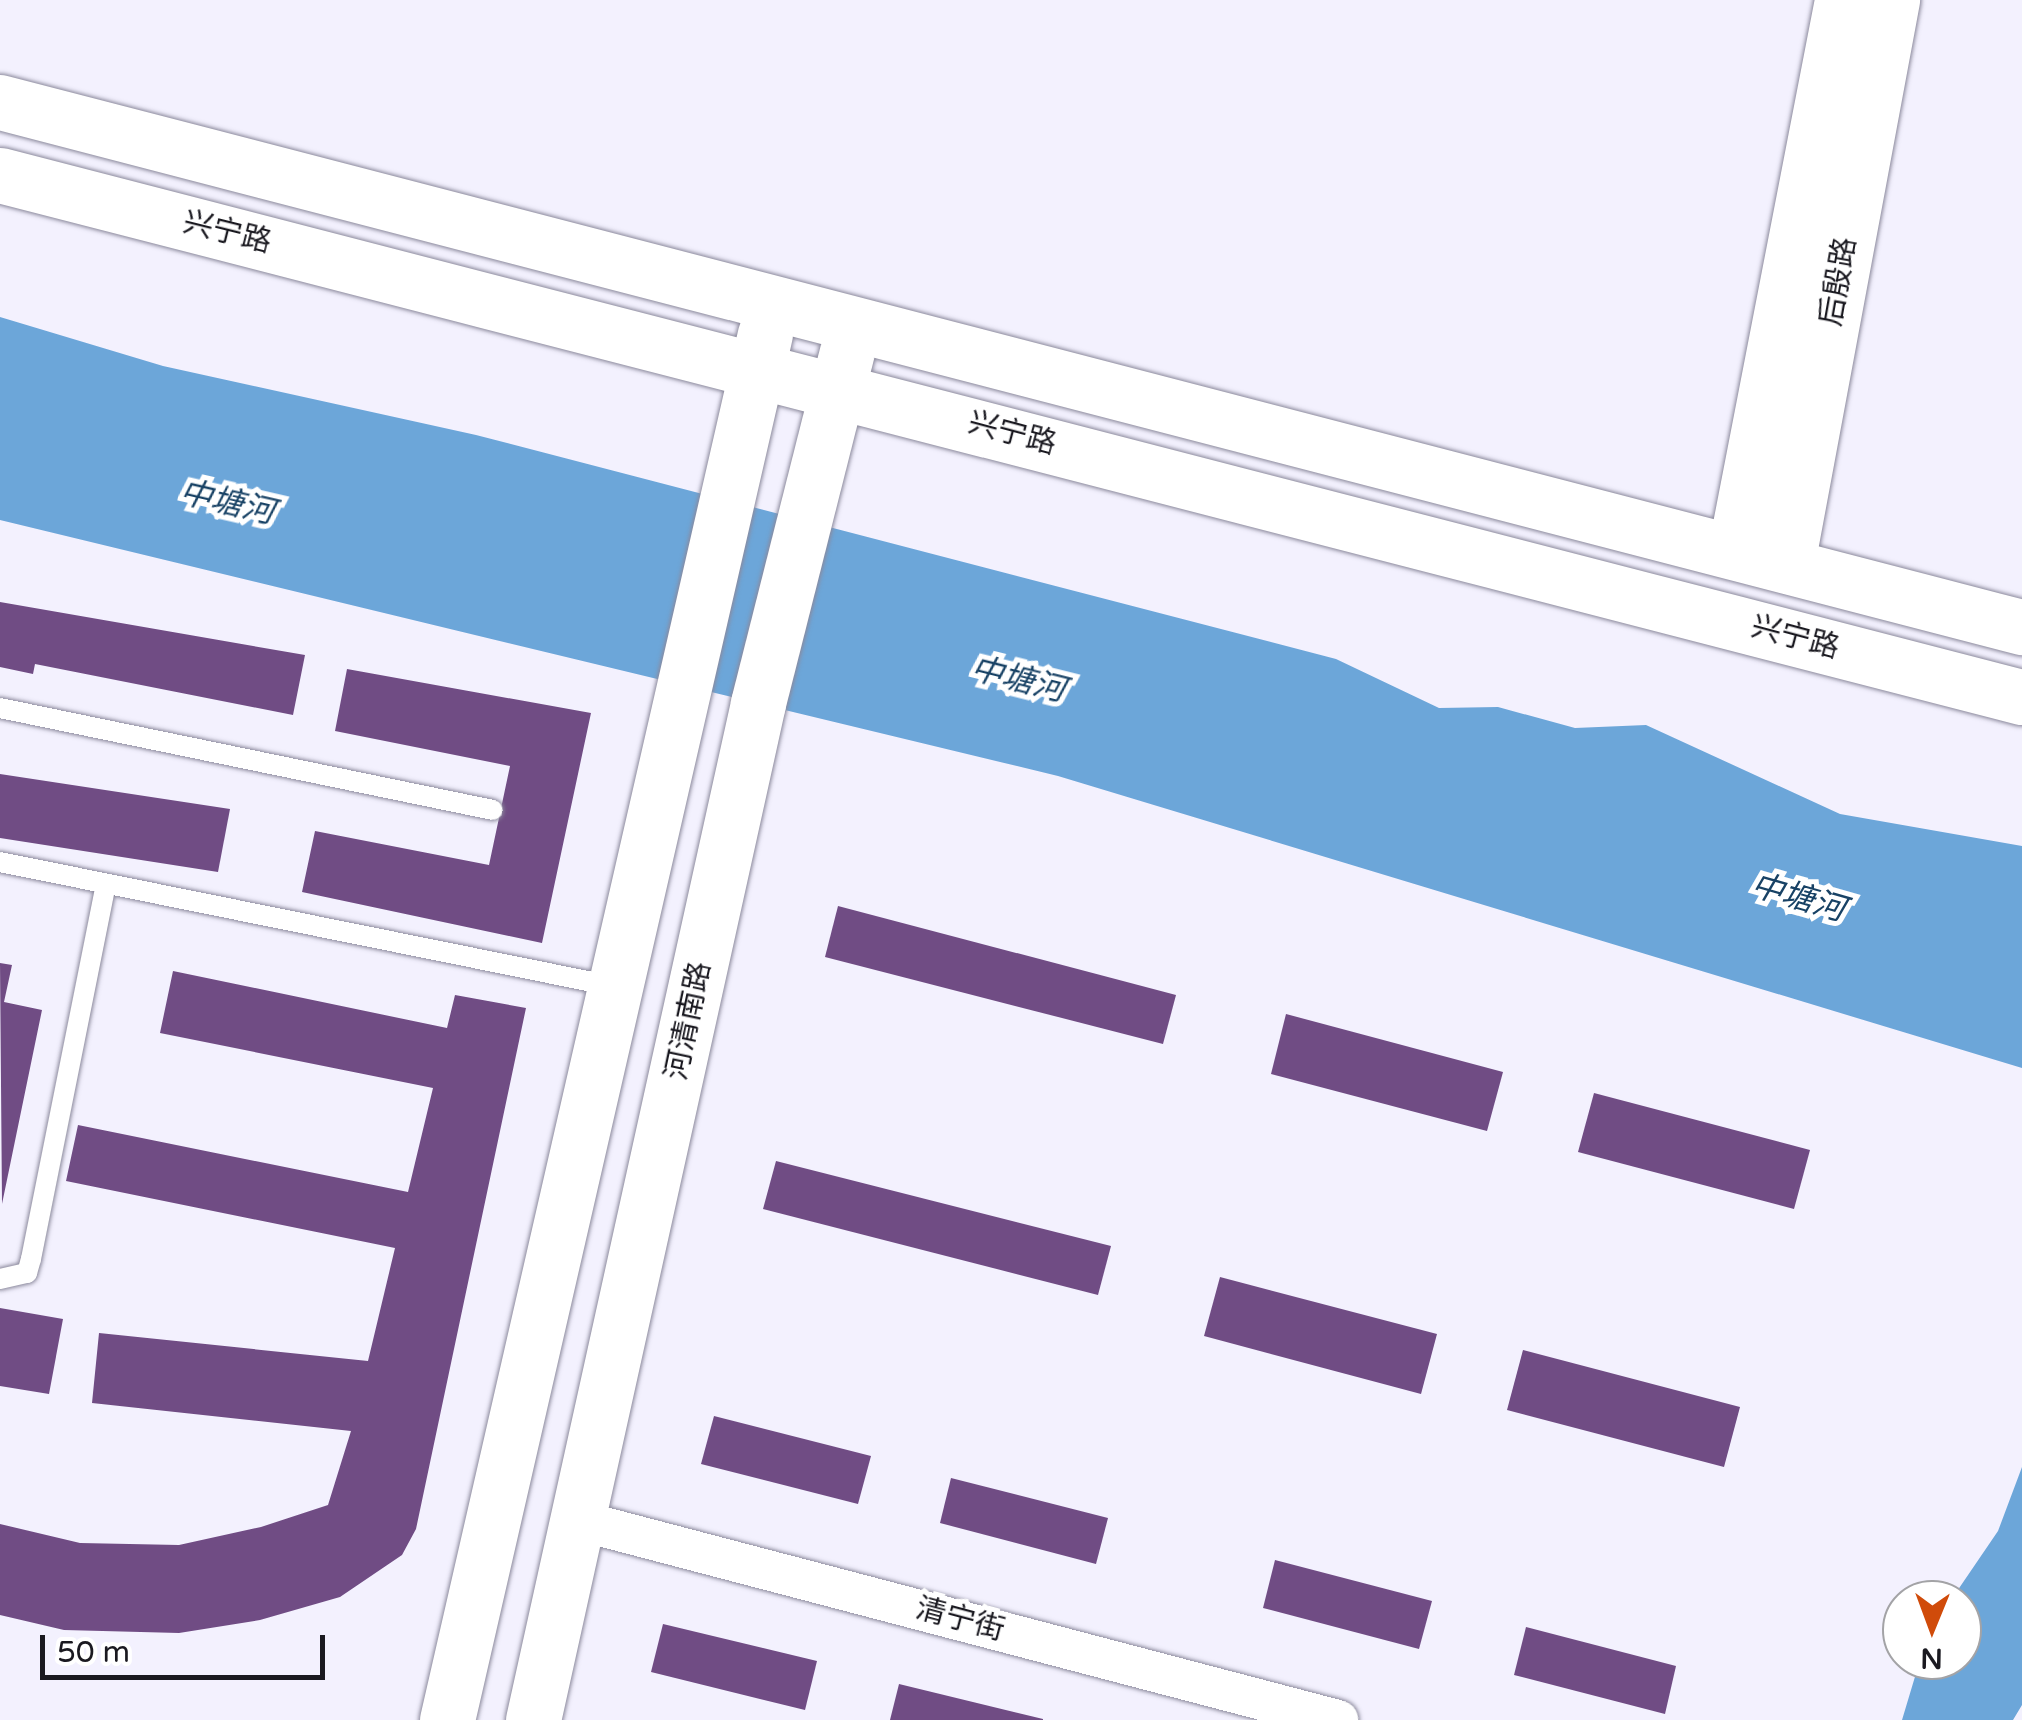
<!DOCTYPE html>
<html>
<head>
<meta charset="utf-8">
<style>
  body { margin:0 }
  #map { position:relative; width:2022px; height:1720px; overflow:hidden; background:#f3f1fe; font-family:"Varela Round","Noto Sans SC",sans-serif }
  div>[style] { position:absolute }
  .water>* { inset:0; background:#6ca6d9 }
  .building>* { inset:0; background:#704c84 }
  .roads { filter:drop-shadow(0 0 2px #8b899c) drop-shadow(0 0 2px #8b899c) }
  .lane>* { height:20px; margin:-10px; padding:0 10px; transform-origin:10px; border-radius:10px; background:#fff }
  .street>* { height:40px; margin:-20px; padding:0 20px; transform-origin:20px; border-radius:20px; background:#fff }
  .secondary>* { height:55px; margin:-27.5px; padding:0 27.5px; transform-origin:27.5px; border-radius:27.5px; background:#fff }
  span { translate:-50% -50%; white-space:nowrap; text-align:center; line-height:1.15; -webkit-text-stroke:10px #fff; paint-order:stroke }
  .street-label { font-size:30px; color:#1a1920 }
  .water-label { font-size:32px; color:#184265; font-style:italic }
  .north { position:absolute; left:1882px; top:1580px; width:100px; height:100px; box-sizing:border-box; background:#fff; border:2px solid #a3a3a6; border-radius:50%; rotate:181deg; font-size:28px; font-weight:700; line-height:40px; text-align:center; color:#1a1920 }
  .north::after { content:''; display:block; margin:auto; width:35px; height:45px; background:#d04b0a; clip-path:polygon(50% 0,100% 100%,50% 72%,0 100%) }
  .scale { position:absolute; left:40px; top:1635px; width:285px; height:45px; box-sizing:border-box; border:5px solid #1a1920; border-top:0; padding-left:12px; font-size:30px; line-height:35px; white-space:nowrap; color:#1a1920; -webkit-text-stroke:8px #fff; paint-order:stroke }
</style>
</head>
<body>
<div id="map">
  <div class="water">
    <div style="clip-path:polygon(0 317px,163px 366px,476px 435px,1336px 659px,1439px 708px,1498px 707px,1575px 728px,1646px 725px,1840px 814px,2022px 846px,2022px 1068px,1058px 776px,0 520px)"></div>
    <div style="clip-path:polygon(2022px 1467px,2022px 1705px,2013px 1720px,1902px 1720px,1920px 1660px,1962px 1660px,1962px 1600px,1951px 1600px,1998px 1531px)"></div>
  </div>
  <div class="building">
    <div style="clip-path:polygon(0 602px,305px 655px,293px 715px,35px 664px,33px 674px,0 667px)"></div>
    <div style="clip-path:polygon(347px 669px,591px 713px,542px 943px,302px 892px,315px 831px,489px 865px,510px 766px,335px 731px)"></div>
    <div style="clip-path:polygon(0 774px,230px 809px,218px 872px,0 838px)"></div>
    <div style="clip-path:polygon(838px 906px,1176px 995px,1163px 1044px,825px 957px)"></div>
    <div style="clip-path:polygon(0 963px,12px 965px,4px 1002px,42px 1010px,2px 1204px)"></div>
    <div style="clip-path:polygon(173px 971px,447px 1028px,455px 995px,526px 1008px,416px 1529px,402px 1555px,340px 1597px,260px 1620px,179px 1633px,64px 1630px,0 1615px,0 1524px,80px 1543px,179px 1545px,261px 1527px,328px 1505px,351px 1431px,92px 1403px,99px 1333px,368px 1361px,395px 1248px,66px 1181px,78px 1125px,408px 1192px,433px 1088px,160px 1033px)"></div>
    <div style="clip-path:polygon(1286px 1014px,1503px 1072px,1487px 1131px,1271px 1074px)"></div>
    <div style="clip-path:polygon(1594px 1093px,1810px 1150px,1794px 1209px,1578px 1152px)"></div>
    <div style="clip-path:polygon(776px 1161px,1111px 1246px,1098px 1295px,763px 1209px)"></div>
    <div style="clip-path:polygon(1220px 1277px,1437px 1334px,1421px 1394px,1204px 1336px)"></div>
    <div style="clip-path:polygon(0 1308px,63px 1319px,49px 1394px,0 1386px)"></div>
    <div style="clip-path:polygon(1523px 1350px,1740px 1407px,1724px 1467px,1507px 1410px)"></div>
    <div style="clip-path:polygon(714px 1416px,871px 1456px,858px 1504px,701px 1464px)"></div>
    <div style="clip-path:polygon(951px 1478px,1108px 1518px,1096px 1564px,940px 1523px)"></div>
    <div style="clip-path:polygon(1275px 1560px,1432px 1601px,1419px 1649px,1263px 1608px)"></div>
    <div style="clip-path:polygon(663px 1624px,817px 1661px,805px 1710px,651px 1672px)"></div>
    <div style="clip-path:polygon(1526px 1627px,1676px 1666px,1665px 1714px,1514px 1675px)"></div>
    <div style="clip-path:polygon(899px 1684px,1043px 1719px,1043px 1720px,890px 1720px)"></div>
  </div>
  <div class="roads">
    <div class="lane">
      <div style="left:0;top:708px;width:503px;rotate:11.69deg"></div>
      <div style="left:0;top:862px;width:624px;rotate:11.45deg"></div>
      <div style="left:0;top:1279px;width:28px;rotate:-13deg"></div>
      <div style="left:27px;top:1273px;width:15px;rotate:-74deg"></div>
      <div style="left:31px;top:1259px;width:382px;rotate:-78.7deg"></div>
    </div>
    <div class="street">
      <div style="left:581px;top:1521px;width:783px;rotate:14.73deg"></div>
    </div>
    <div class="secondary">
      <div style="left:0;top:102px;width:2089px;rotate:14.56deg"></div>
      <div style="left:0;top:175px;width:2088px;rotate:14.48deg"></div>
      <div style="left:1735px;top:551px;width:561px;rotate:-79.01deg"></div>
      <div style="left:1787px;top:564px;width:574px;rotate:-79.45deg"></div>
      <div style="left:447px;top:1720px;width:1422px;rotate:-77.08deg"></div>
      <div style="left:533px;top:1720px;width:1042px;rotate:-77.52deg"></div>
      <div style="left:758px;top:703px;width:362px;rotate:-75.8deg"></div>
    </div>
  </div>
  <div class="street-label">
    <span style="left:227px;top:233px;rotate:14deg">兴宁路</span>
    <span style="left:1839px;top:282px;rotate:-80deg">后殷路</span>
    <span style="left:1012px;top:434px;rotate:15deg">兴宁路</span>
    <span style="left:1795px;top:638px;rotate:15deg">兴宁路</span>
    <span style="left:689px;top:1021px;rotate:-78deg">河清南路</span>
    <span style="left:960px;top:1620px;rotate:15deg">清宁街</span>
  </div>
  <div class="water-label">
    <span style="left:227px;top:503px;rotate:13deg">中塘河</span>
    <span style="left:1018px;top:680px;rotate:14deg">中塘河</span>
    <span style="left:1798px;top:898px;rotate:16deg">中塘河</span>
  </div>
  <div class="north">N</div>
  <div class="scale">50 m</div>
</div>
</body>
</html>
